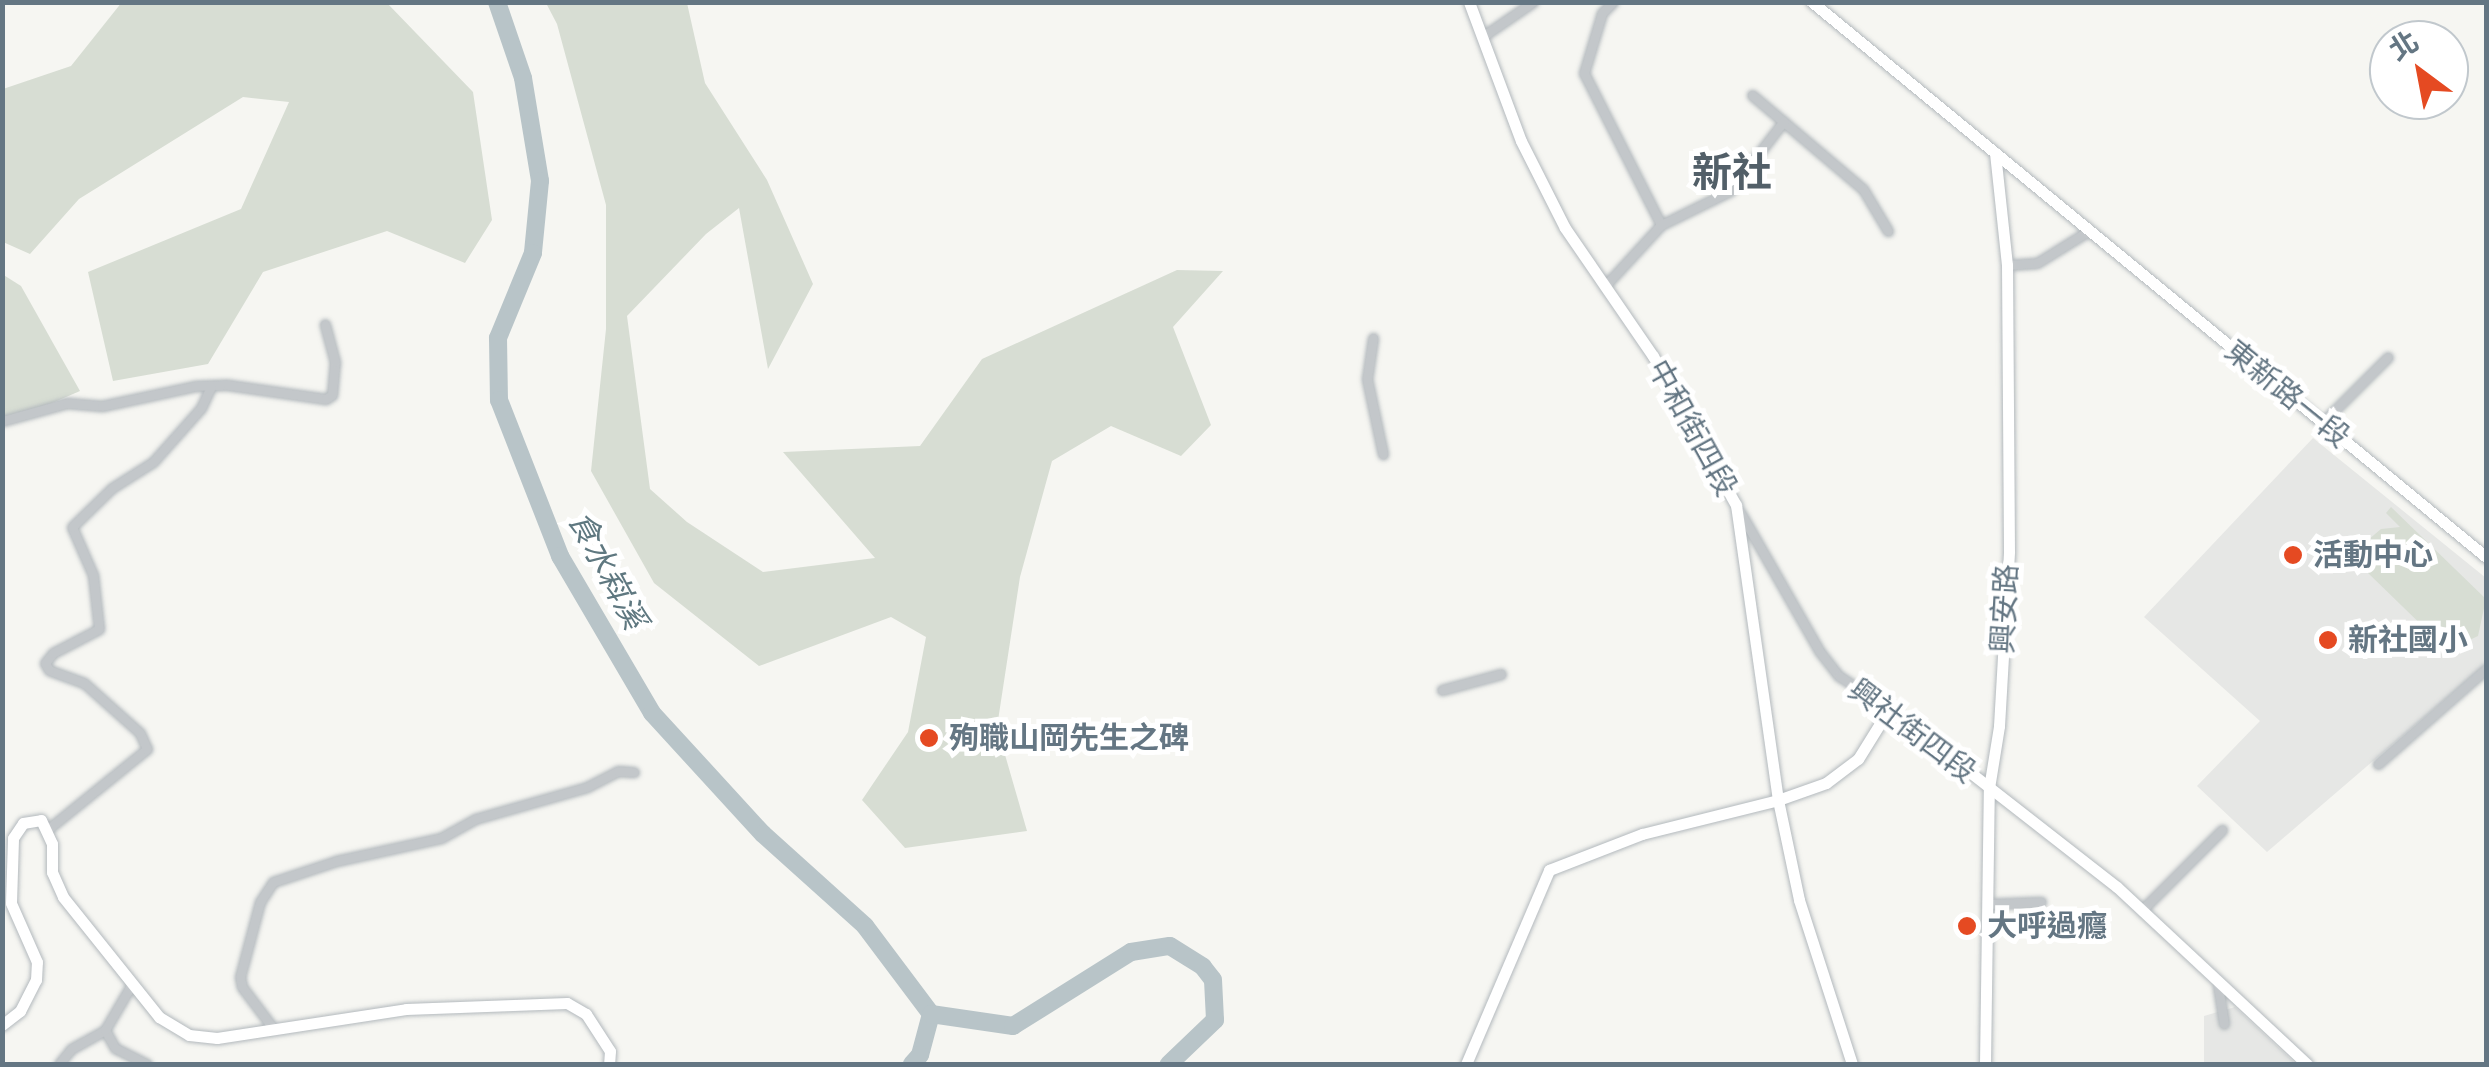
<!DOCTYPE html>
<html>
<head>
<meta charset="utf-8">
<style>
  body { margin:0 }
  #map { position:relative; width:2489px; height:1067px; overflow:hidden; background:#f6f6f2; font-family:"Fira Sans","Noto Sans TC",sans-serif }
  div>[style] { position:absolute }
  .built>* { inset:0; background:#e6e7e5 }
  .green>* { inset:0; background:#d7ddd3 }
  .river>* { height:18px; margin:-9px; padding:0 9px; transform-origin:9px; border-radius:9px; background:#b8c4c8 }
  .roads { filter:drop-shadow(0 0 2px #b3b9bd) drop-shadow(0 0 2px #b3b9bd) }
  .street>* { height:9px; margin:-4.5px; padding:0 4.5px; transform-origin:4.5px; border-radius:4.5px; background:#c3c7ca }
  .secondary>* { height:11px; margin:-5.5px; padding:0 5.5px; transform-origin:5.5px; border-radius:5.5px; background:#fff }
  .dots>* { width:28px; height:28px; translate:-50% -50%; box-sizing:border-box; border:5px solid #fff; border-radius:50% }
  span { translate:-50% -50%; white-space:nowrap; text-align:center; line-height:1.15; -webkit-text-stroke:10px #fff; paint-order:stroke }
  .street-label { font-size:30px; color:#647683 }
  .poi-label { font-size:30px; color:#647683; font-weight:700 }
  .left { translate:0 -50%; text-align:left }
  .water-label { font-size:32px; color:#5f7880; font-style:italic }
  .district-label { font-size:40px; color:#525f68; font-weight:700 }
  .frame { position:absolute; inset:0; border:5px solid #647683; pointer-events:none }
  .north { position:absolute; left:2369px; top:20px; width:100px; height:100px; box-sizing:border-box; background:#fff; border:2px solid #c1c8cd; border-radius:50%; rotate:328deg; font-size:28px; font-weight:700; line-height:40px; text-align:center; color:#647683 }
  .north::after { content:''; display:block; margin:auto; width:35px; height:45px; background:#e54a22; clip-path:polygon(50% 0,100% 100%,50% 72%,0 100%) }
</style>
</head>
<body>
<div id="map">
  <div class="built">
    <div style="clip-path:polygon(2313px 438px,2486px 578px,2486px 664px,2267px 852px,2197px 786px,2260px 721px,2144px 617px)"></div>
    <div style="clip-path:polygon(2235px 1007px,2296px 1064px,2204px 1064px,2204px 1016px)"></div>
  </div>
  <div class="green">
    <div style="clip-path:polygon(122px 2px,387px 3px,473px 92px,492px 220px,465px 263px,387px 231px,263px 272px,208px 364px,113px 381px,88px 272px,241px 209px,289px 102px,243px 97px,79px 199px,30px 254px,3px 242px,3px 89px,71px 66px)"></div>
    <div style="clip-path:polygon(546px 3px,687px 3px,705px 83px,767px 180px,813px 284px,768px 369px,739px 208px,706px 234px,627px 316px,650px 489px,687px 522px,763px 572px,875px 558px,783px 452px,920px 446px,982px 359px,1177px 270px,1223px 271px,1173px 327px,1211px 425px,1181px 456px,1111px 426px,1052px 461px,1020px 577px,997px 727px,1027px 831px,905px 848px,862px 800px,908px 732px,926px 637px,891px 617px,759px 666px,654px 583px,591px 471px,606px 329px,606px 205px,557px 24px)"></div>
    <div style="clip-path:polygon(2px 274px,21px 286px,80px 391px,3px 424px)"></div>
    <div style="clip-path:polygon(2391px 507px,2486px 599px,2478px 636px,2461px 644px,2437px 640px,2368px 573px,2368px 540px,2381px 529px,2400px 527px,2386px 513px)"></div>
  </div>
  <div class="river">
    <div style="left:497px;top:2px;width:80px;rotate:71.1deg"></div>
    <div style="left:523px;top:78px;width:104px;rotate:80.6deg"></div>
    <div style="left:540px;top:181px;width:72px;rotate:95.6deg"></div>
    <div style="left:533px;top:253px;width:92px;rotate:112.4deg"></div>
    <div style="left:498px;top:338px;width:62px;rotate:89.1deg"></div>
    <div style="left:499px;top:400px;width:168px;rotate:68.6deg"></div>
    <div style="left:560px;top:556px;width:182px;rotate:59.6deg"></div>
    <div style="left:652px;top:713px;width:164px;rotate:47.5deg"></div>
    <div style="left:763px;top:834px;width:137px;rotate:42deg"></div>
    <div style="left:865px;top:926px;width:110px;rotate:53.1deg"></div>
    <div style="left:931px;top:1014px;width:42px;rotate:105deg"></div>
    <div style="left:920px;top:1055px;width:12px;rotate:132deg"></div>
    <div style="left:931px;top:1014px;width:83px;rotate:8.3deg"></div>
    <div style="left:1013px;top:1026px;width:139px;rotate:-32.1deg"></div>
    <div style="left:1131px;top:952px;width:39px;rotate:-9deg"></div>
    <div style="left:1170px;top:946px;width:39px;rotate:32deg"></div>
    <div style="left:1203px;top:967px;width:16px;rotate:52deg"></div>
    <div style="left:1213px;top:980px;width:40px;rotate:87.1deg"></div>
    <div style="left:1215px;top:1020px;width:64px;rotate:136.3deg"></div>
  </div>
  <div class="roads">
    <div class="street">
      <div style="left:1613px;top:2px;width:16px;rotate:135deg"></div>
      <div style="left:1602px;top:13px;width:63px;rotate:106.7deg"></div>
      <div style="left:1584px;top:73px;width:170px;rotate:63.1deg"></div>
      <div style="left:1482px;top:37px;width:62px;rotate:-34.5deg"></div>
      <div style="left:1752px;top:95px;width:145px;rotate:40.3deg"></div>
      <div style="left:1863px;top:189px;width:49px;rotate:59.2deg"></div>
      <div style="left:2007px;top:265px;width:30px;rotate:-4deg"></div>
      <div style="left:2037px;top:263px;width:59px;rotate:-31.8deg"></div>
      <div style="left:1604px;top:287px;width:84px;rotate:-47.4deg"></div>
      <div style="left:1661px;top:225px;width:77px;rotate:-26.2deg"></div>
      <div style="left:1730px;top:191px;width:88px;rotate:-52.4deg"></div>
      <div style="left:1373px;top:338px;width:41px;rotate:98.3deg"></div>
      <div style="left:1367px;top:379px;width:77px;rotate:78deg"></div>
      <div style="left:2px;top:421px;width:67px;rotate:-15.5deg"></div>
      <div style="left:67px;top:403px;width:35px;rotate:5deg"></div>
      <div style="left:102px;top:406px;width:95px;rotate:-12.1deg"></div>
      <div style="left:195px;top:386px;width:33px;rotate:-2deg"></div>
      <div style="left:228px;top:385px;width:99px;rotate:8.1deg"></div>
      <div style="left:326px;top:399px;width:7px;rotate:-34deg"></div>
      <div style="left:332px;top:395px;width:33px;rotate:-85deg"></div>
      <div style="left:335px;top:362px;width:39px;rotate:-105deg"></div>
      <div style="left:2322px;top:423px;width:93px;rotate:-45deg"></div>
      <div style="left:1740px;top:512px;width:161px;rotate:60.3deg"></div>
      <div style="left:1820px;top:652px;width:31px;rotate:52deg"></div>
      <div style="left:1839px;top:676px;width:60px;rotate:33.4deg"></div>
      <div style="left:1442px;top:690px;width:61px;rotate:-15.2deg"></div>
      <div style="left:2378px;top:764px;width:144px;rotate:-41.3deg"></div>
      <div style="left:47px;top:830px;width:129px;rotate:-39deg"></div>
      <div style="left:147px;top:749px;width:17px;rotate:-114deg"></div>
      <div style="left:140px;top:733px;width:75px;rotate:-138.2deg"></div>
      <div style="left:84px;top:683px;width:37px;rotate:-160deg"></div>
      <div style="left:49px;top:670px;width:8px;rotate:-120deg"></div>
      <div style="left:45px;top:663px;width:13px;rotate:-51deg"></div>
      <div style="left:53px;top:653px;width:52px;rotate:-27.6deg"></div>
      <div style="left:99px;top:629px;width:54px;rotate:-96.3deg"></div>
      <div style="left:93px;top:575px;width:52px;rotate:-113.6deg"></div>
      <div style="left:72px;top:527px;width:56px;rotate:-44.3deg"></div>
      <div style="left:112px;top:488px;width:49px;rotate:-32.4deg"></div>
      <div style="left:153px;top:462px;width:72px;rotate:-48.4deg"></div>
      <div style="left:201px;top:408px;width:23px;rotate:-65deg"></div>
      <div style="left:1986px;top:904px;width:55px;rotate:-2.1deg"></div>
      <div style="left:2143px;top:909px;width:112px;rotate:-45deg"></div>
      <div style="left:2218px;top:986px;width:38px;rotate:81deg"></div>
      <div style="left:273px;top:1028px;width:51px;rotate:-127.1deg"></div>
      <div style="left:242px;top:987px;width:10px;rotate:-101deg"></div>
      <div style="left:240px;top:977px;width:78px;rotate:-75.1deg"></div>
      <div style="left:260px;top:902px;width:24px;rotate:-57deg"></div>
      <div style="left:273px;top:882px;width:66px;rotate:-18.4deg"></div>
      <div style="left:336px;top:861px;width:107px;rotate:-12.4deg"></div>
      <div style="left:441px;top:838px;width:39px;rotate:-29deg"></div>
      <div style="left:475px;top:819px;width:116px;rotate:-15.9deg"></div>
      <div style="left:587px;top:787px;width:35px;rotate:-27deg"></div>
      <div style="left:618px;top:771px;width:16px;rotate:4deg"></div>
      <div style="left:105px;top:1030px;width:21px;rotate:61deg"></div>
      <div style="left:115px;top:1048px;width:36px;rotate:27deg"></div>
      <div style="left:59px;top:1064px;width:19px;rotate:-51deg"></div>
      <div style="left:71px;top:1049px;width:39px;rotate:-29deg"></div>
      <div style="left:105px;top:1030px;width:53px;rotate:-59.6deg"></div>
    </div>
    <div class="secondary">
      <div style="left:1469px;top:2px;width:148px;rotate:69.5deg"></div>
      <div style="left:1521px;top:141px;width:97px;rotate:63.2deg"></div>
      <div style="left:1565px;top:228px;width:155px;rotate:55.5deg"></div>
      <div style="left:1653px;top:356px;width:171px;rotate:60.9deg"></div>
      <div style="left:1736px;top:505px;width:298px;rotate:81.9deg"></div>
      <div style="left:1778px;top:800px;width:102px;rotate:78.1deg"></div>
      <div style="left:1799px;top:900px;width:172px;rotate:72.1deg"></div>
      <div style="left:1812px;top:2px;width:873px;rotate:39.47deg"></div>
      <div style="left:2px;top:1025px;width:23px;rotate:-38deg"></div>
      <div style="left:20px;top:1011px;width:35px;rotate:-63deg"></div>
      <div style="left:36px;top:980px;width:18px;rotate:-87deg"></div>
      <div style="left:37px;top:962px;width:64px;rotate:-113.8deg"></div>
      <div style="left:11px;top:903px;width:65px;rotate:-88.2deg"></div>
      <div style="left:13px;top:838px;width:18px;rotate:-56deg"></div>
      <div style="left:23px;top:823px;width:18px;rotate:-9deg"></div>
      <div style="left:41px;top:820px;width:26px;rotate:65deg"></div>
      <div style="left:52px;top:844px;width:28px;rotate:90deg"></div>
      <div style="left:52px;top:872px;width:27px;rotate:66deg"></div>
      <div style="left:63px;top:897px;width:154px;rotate:51.3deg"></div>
      <div style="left:159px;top:1017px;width:35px;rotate:31deg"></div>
      <div style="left:189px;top:1035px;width:28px;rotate:6deg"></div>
      <div style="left:217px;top:1038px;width:191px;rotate:-8.7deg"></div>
      <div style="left:406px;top:1009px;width:161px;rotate:-2.1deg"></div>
      <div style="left:567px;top:1003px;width:22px;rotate:30deg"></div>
      <div style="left:586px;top:1014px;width:44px;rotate:57deg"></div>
      <div style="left:610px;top:1051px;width:13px;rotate:94deg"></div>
      <div style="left:1466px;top:1064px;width:211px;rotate:-66.8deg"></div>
      <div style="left:1549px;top:870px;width:100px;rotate:-21.2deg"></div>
      <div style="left:1642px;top:834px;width:140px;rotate:-14deg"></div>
      <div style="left:1778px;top:800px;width:51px;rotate:-19.5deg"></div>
      <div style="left:1826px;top:783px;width:40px;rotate:-37deg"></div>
      <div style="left:1858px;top:759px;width:59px;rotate:-58.2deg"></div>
      <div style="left:1889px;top:709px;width:289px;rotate:38deg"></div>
      <div style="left:2117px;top:887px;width:260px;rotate:43deg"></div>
      <div style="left:1985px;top:1064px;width:276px;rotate:-89.2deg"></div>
      <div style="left:1989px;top:788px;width:63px;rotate:-80.8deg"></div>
      <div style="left:1999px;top:726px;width:175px;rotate:-86.7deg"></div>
      <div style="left:2009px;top:551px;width:286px;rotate:-90.4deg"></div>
      <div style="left:2007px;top:265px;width:113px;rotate:-96.1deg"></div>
    </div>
  </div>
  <div class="dots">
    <div style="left:2293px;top:555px;background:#e54a22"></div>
    <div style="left:2328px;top:640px;background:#e54a22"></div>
    <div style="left:929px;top:738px;background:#e54a22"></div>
    <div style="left:1967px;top:926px;background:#e54a22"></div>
  </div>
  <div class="street-label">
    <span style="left:2287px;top:394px;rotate:39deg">東新路一段</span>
    <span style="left:1692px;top:428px;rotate:61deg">中和街四段</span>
    <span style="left:2005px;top:609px;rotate:-87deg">興安路</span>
    <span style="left:1912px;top:731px;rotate:37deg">興社街四段</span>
  </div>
  <div class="poi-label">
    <span class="left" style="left:2313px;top:555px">活動中心</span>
    <span class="left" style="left:2348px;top:640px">新社國小</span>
    <span class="left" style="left:949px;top:738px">殉職山岡先生之碑</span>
    <span class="left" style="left:1987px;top:926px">大呼過癮</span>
  </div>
  <div class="water-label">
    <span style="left:607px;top:570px;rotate:62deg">食水嵙溪</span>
  </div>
  <div class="district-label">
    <span style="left:1732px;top:173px">新社</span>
  </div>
  <div class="frame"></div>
  <div class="north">北</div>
</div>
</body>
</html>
